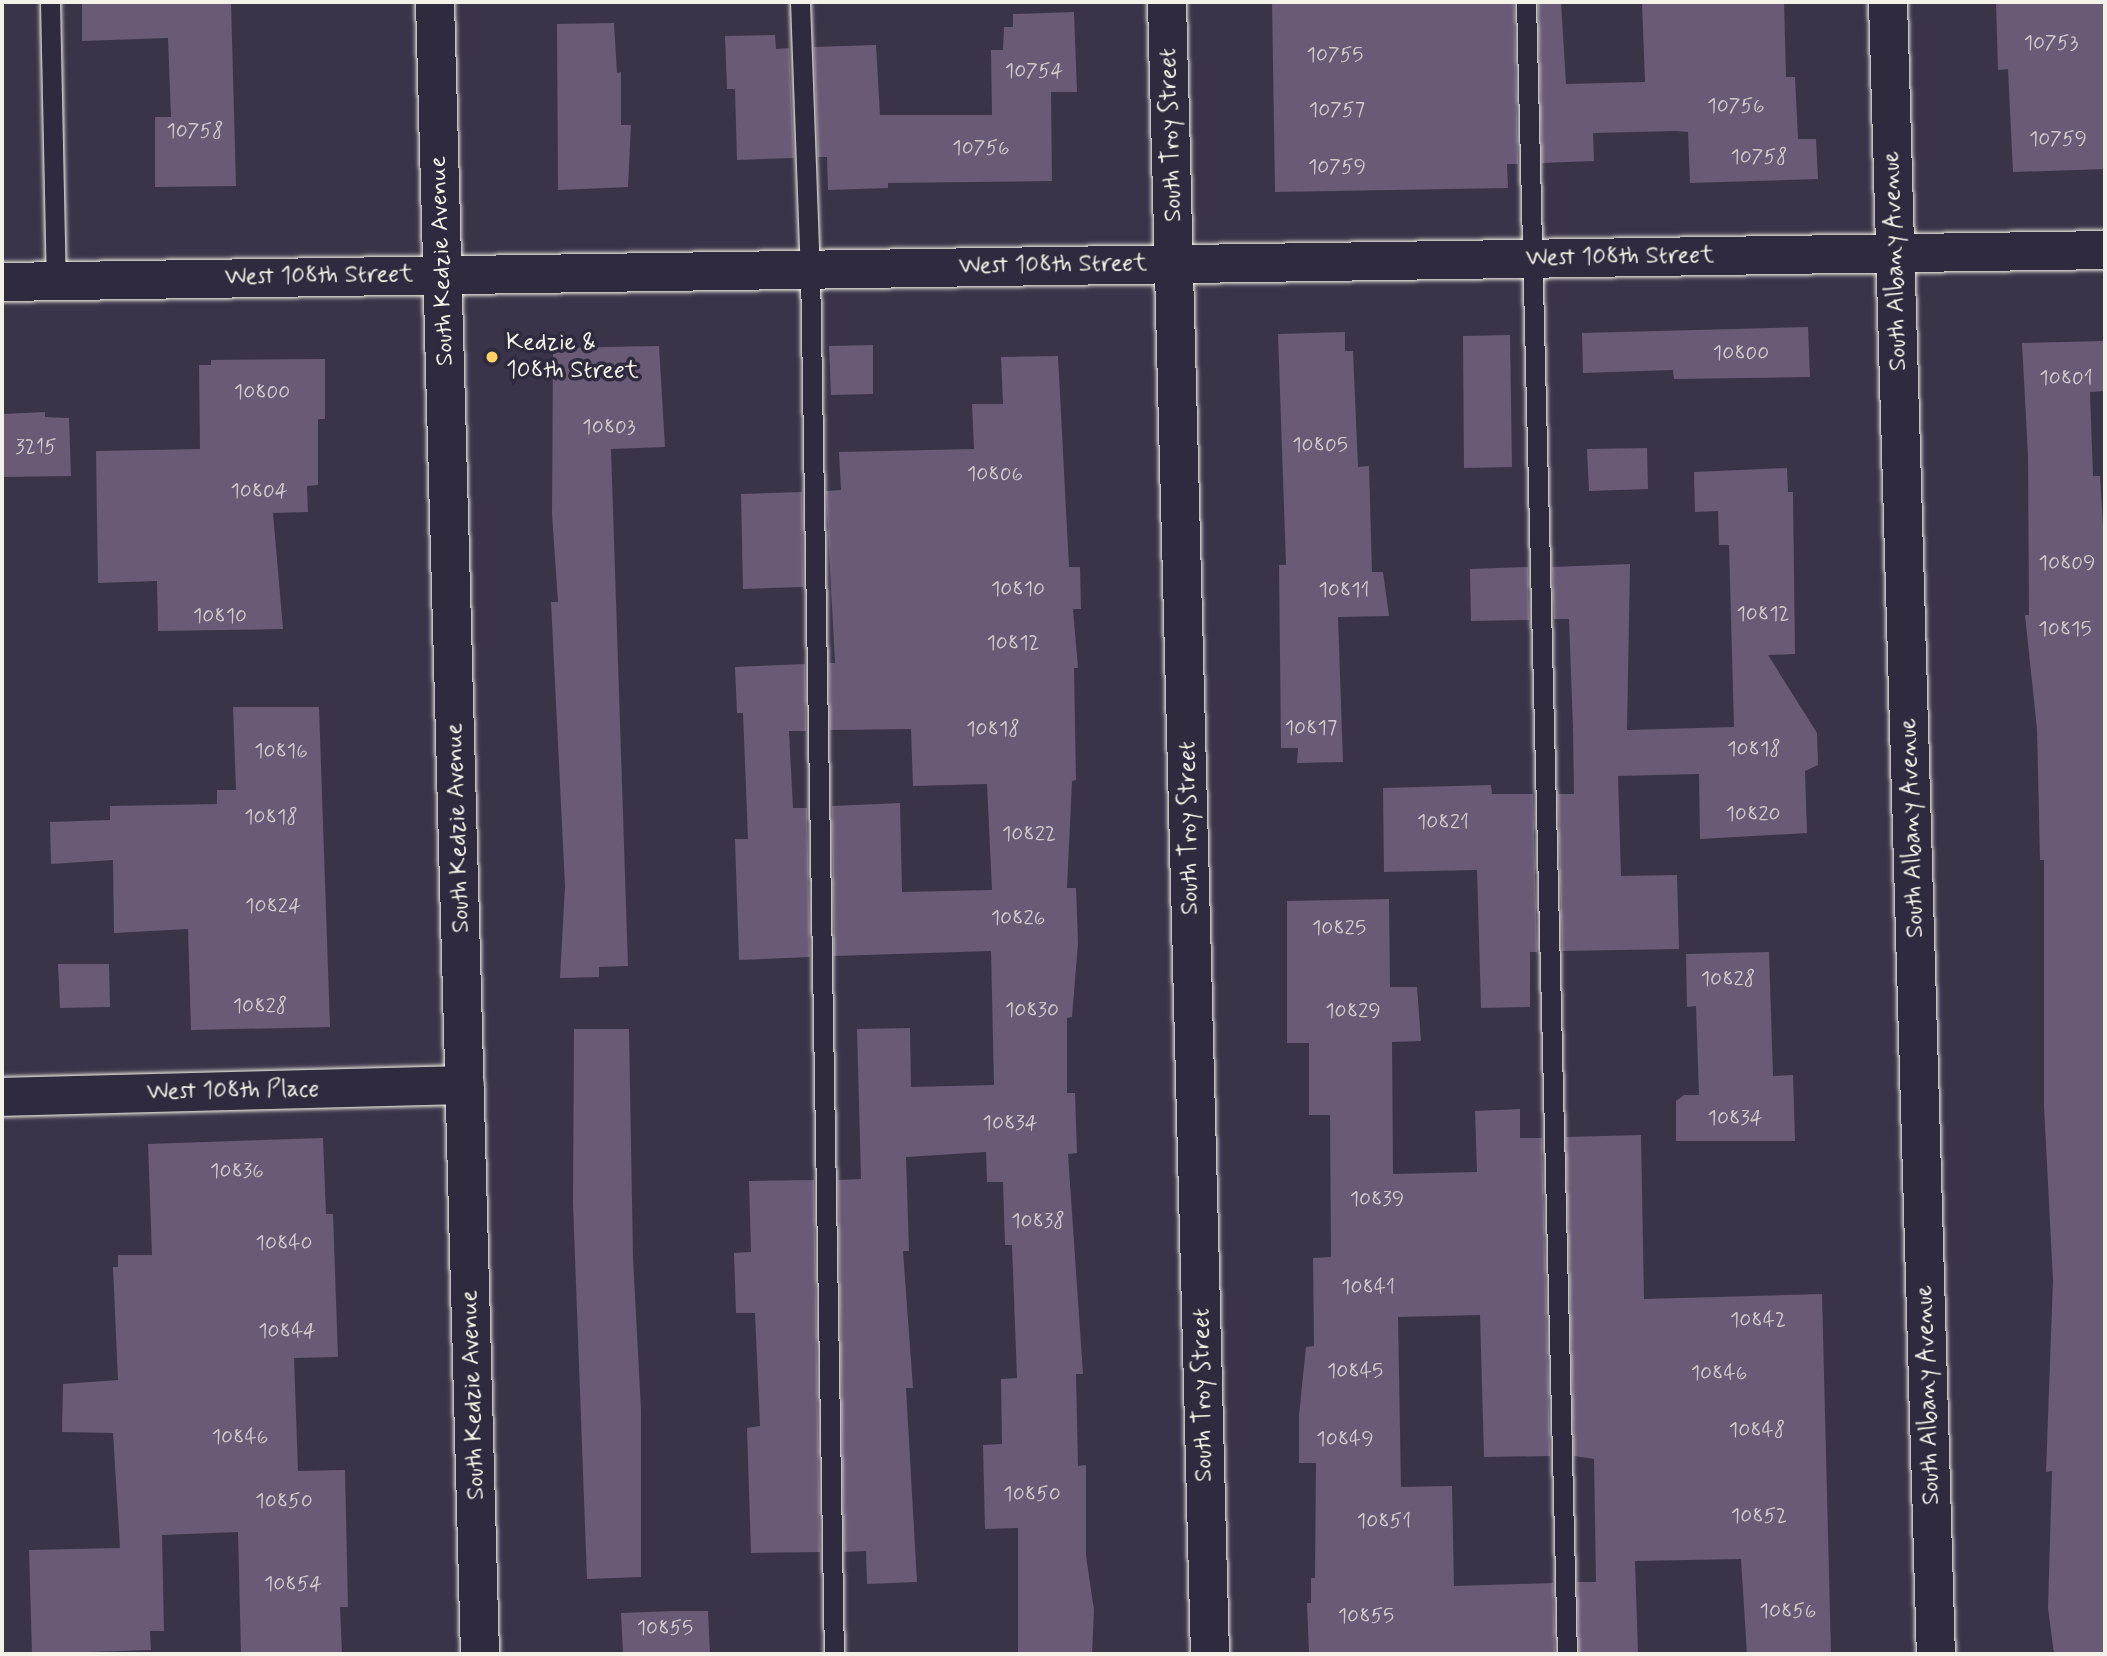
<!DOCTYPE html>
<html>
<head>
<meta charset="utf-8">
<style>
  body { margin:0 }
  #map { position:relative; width:2107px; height:1656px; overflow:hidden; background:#3b3448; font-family:Mynerve,sans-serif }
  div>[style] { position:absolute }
  .building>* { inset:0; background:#695a76 }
  .roads { filter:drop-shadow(0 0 2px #f4f1e8) drop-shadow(0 0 2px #f4f1e8) }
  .lane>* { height:19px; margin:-9.5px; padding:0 9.5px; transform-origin:9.5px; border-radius:9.5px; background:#2f2a3d }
  .street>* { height:38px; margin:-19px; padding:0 19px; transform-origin:19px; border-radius:19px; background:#2f2a3d }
  .secondary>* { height:38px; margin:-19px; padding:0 19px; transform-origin:19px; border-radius:19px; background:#2f2a3d }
  .dots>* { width:19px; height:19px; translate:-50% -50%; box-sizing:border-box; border:4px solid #2f2a3d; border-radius:50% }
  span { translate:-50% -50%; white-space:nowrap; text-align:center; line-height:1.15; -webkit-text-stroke:7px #2f2a3d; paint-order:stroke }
  .number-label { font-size:21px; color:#d1cbcc }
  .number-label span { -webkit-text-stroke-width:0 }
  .street-label { font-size:24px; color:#f4f1e8 }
  .poi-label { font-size:24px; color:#f4f1e8 }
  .left { translate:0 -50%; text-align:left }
  .frame { position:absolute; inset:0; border:4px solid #f4f1e8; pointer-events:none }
</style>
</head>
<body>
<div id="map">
  <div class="building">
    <div style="clip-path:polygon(82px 2px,231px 2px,236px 186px,155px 187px,155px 117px,171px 117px,168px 38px,82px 41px)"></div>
    <div style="clip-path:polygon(1272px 2px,1514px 2px,1518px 164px,1507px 164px,1508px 188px,1275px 192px)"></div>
    <div style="clip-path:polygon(1538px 2px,1561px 2px,1566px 84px,1645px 82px,1642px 2px,1784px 2px,1786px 77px,1795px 77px,1798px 139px,1816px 139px,1818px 179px,1690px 183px,1688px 132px,1676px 131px,1593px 133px,1594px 161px,1542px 163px)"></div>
    <div style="clip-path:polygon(1996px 2px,2105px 2px,2105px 169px,2013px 172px,2008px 69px,1998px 70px)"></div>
    <div style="clip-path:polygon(1074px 12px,1077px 92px,1051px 92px,1052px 181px,888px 183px,888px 188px,828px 190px,827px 157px,818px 157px,814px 47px,876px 45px,880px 115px,992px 115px,991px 50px,1003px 50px,1004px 27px,1013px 27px,1013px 14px)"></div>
    <div style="clip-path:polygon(614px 23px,617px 73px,621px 72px,621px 125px,631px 125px,628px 187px,558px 190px,557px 24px)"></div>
    <div style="clip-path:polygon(775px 35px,776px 49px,789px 48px,794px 158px,737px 160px,735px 89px,727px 89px,725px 36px)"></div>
    <div style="clip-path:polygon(1808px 327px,1810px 377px,1674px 379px,1673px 370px,1583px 373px,1582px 333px)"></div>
    <div style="clip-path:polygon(1345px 332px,1345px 351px,1353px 351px,1358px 467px,1369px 466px,1372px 572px,1383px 572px,1389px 616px,1338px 617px,1343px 762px,1297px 763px,1298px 748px,1281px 748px,1279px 565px,1286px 565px,1278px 334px)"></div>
    <div style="clip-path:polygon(1510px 335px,1512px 467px,1464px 468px,1463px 336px)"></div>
    <div style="clip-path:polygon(2104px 341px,2105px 391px,2090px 392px,2093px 476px,2100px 476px,2105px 558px,2105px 1654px,2054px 1654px,2048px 1608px,2052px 1471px,2046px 1472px,2053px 1280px,2044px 1106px,2044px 860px,2040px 860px,2037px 729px,2025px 615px,2029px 615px,2028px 456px,2022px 343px)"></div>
    <div style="clip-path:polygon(873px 345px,873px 394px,831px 395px,829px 346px)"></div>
    <div style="clip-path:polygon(659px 346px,665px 447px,611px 449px,628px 966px,599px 967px,599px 977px,560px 978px,565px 886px,551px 602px,558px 602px,552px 514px,553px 348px)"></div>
    <div style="clip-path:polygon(1058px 356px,1069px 567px,1080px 567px,1081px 609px,1073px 609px,1078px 668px,1074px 668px,1076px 780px,1072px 781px,1067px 888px,1076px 888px,1078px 943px,1072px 1017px,1067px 1018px,1067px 1093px,1075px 1093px,1077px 1153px,1068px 1154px,1083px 1374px,1076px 1374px,1078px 1466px,1086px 1465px,1086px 1556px,1094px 1610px,1092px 1654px,1018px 1654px,1018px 1528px,985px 1529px,983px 1445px,1002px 1444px,1001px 1379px,1017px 1378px,1012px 1245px,1005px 1245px,1003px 1182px,987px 1182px,986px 1152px,906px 1157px,909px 1251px,903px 1251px,913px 1388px,906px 1388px,917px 1582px,867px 1584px,866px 1551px,844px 1552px,838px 1180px,861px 1179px,857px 1029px,910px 1028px,911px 1087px,994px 1085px,991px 951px,834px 956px,832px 806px,900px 803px,902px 892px,992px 890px,987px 784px,913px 786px,911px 729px,830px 730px,829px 663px,835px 663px,826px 491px,841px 490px,839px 452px,974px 449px,972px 404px,1003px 404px,1001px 357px)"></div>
    <div style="clip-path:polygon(325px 359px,325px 419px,318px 419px,318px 485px,307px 486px,308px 512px,273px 513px,283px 629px,158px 631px,157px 581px,98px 583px,96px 451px,200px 449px,199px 365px,211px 365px,211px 360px)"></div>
    <div style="clip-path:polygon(45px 412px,45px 417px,69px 418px,71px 476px,2px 477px,3px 414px)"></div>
    <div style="clip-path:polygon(1647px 448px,1648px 489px,1589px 491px,1587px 449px)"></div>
    <div style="clip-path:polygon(1787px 468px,1788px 492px,1793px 492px,1795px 654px,1768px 655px,1817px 733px,1818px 765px,1805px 771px,1807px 833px,1700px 839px,1699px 774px,1618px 776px,1621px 876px,1677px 875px,1679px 949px,1562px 951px,1558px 794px,1574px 794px,1573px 728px,1569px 619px,1554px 619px,1552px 567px,1630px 564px,1627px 730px,1734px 727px,1729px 545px,1719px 545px,1718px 511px,1695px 512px,1694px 472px)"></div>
    <div style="clip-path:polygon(802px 492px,803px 587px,743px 589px,741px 494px)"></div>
    <div style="clip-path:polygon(1528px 567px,1529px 620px,1471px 621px,1470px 569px)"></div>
    <div style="clip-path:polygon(805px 664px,806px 731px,789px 731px,793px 808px,807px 808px,810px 957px,739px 960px,735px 839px,748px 839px,743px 713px,737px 713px,735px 667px)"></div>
    <div style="clip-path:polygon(233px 707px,319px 707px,330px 1027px,191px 1030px,188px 929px,114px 933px,113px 860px,51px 864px,50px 822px,110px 820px,110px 806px,217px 804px,217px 790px,236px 790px)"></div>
    <div style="clip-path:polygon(1491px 785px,1492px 794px,1533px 794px,1537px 952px,1530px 952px,1530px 1007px,1481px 1008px,1477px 870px,1384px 872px,1383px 788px)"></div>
    <div style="clip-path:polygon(1389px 899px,1390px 987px,1417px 987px,1421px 1041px,1392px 1042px,1393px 1174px,1477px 1172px,1475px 1111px,1520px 1109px,1520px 1138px,1542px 1138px,1550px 1456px,1484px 1457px,1480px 1315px,1398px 1317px,1401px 1487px,1452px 1486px,1454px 1586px,1553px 1583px,1555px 1654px,1309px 1654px,1307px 1603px,1311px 1603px,1311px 1578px,1315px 1578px,1316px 1463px,1299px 1463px,1299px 1415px,1306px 1347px,1314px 1346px,1313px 1258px,1331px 1257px,1330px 1115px,1309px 1115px,1309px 1043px,1287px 1043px,1287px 901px)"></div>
    <div style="clip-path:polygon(1769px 952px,1773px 1076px,1793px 1075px,1795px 1141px,1676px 1141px,1676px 1101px,1684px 1095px,1699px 1095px,1696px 1006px,1687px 1007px,1686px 954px)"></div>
    <div style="clip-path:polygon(58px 964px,109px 964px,110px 1007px,60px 1008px)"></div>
    <div style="clip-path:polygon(574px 1029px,629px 1029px,633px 1258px,641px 1410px,641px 1577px,587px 1579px,573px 1204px)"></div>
    <div style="clip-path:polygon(1641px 1135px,1644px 1299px,1822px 1294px,1831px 1654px,1747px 1654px,1741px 1559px,1635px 1561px,1638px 1654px,1579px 1654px,1577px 1582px,1596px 1582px,1594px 1459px,1574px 1456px,1566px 1137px)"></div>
    <div style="clip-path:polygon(323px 1138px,326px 1214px,333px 1214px,338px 1357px,294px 1358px,298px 1471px,345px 1470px,348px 1607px,340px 1607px,342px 1654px,241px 1654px,238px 1532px,162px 1535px,164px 1631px,150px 1631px,151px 1650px,32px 1654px,29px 1550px,120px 1548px,113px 1433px,62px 1432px,63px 1384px,118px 1380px,113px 1267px,118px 1267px,118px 1255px,152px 1255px,148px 1144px)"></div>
    <div style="clip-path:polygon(814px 1180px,820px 1552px,751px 1553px,747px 1428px,760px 1426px,755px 1313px,736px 1313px,734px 1253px,751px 1252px,749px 1181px)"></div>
    <div style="clip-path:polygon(674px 1611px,708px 1611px,710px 1654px,623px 1654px,621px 1613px)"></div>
  </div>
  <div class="roads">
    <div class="lane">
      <div style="left:50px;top:2px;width:279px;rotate:88.8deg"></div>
      <div style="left:800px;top:2px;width:267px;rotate:87.9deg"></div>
      <div style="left:810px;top:269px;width:1385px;rotate:89.01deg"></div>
      <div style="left:1526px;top:2px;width:1653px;rotate:88.58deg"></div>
    </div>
    <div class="street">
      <div style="left:1167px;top:2px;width:1653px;rotate:88.51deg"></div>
      <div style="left:1888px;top:2px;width:1653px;rotate:88.34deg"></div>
      <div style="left:2px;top:282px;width:2103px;rotate:-0.87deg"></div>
      <div style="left:2px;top:1097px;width:463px;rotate:-1.5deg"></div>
    </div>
    <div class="secondary">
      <div style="left:435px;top:2px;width:1653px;rotate:88.44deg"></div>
    </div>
  </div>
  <div class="dots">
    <div style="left:492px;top:357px;background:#ffd166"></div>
  </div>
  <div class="number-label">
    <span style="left:2051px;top:43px">10753</span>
    <span style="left:1335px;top:55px">10755</span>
    <span style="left:1034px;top:71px">10754</span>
    <span style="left:1736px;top:106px">10756</span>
    <span style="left:1337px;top:110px">10757</span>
    <span style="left:195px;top:131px">10758</span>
    <span style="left:2058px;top:139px">10759</span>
    <span style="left:981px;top:148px">10756</span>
    <span style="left:1759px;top:157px">10758</span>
    <span style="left:1337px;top:167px">10759</span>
    <span style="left:1741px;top:353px">10800</span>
    <span style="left:2066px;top:378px">10801</span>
    <span style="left:262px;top:392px">10800</span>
    <span style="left:609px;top:427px">10803</span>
    <span style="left:1320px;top:445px">10805</span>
    <span style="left:36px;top:447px">3215</span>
    <span style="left:995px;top:474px">10806</span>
    <span style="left:259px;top:491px">10804</span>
    <span style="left:2067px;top:563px">10809</span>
    <span style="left:1018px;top:589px">10810</span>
    <span style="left:1344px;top:590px">10811</span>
    <span style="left:1763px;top:614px">10812</span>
    <span style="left:220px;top:616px">10810</span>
    <span style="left:2065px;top:629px">10815</span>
    <span style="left:1013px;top:643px">10812</span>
    <span style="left:1311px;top:728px">10817</span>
    <span style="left:993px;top:729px">10818</span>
    <span style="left:1754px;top:749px">10818</span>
    <span style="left:281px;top:751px">10816</span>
    <span style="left:1753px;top:814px">10820</span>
    <span style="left:271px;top:817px">10818</span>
    <span style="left:1443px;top:822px">10821</span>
    <span style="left:1029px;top:834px">10822</span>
    <span style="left:273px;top:906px">10824</span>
    <span style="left:1018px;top:918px">10826</span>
    <span style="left:1339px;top:928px">10825</span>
    <span style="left:1728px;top:979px">10828</span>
    <span style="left:260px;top:1006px">10828</span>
    <span style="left:1032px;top:1010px">10830</span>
    <span style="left:1353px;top:1011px">10829</span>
    <span style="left:1735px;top:1118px">10834</span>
    <span style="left:1010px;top:1123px">10834</span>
    <span style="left:237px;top:1171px">10836</span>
    <span style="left:1377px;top:1199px">10839</span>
    <span style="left:1038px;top:1221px">10838</span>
    <span style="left:284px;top:1243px">10840</span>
    <span style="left:1368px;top:1287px">10841</span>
    <span style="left:1758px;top:1320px">10842</span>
    <span style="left:287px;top:1331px">10844</span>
    <span style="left:1355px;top:1371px">10845</span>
    <span style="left:1719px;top:1373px">10846</span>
    <span style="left:1757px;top:1430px">10848</span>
    <span style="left:240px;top:1437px">10846</span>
    <span style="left:1345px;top:1439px">10849</span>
    <span style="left:1032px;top:1494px">10850</span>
    <span style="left:284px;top:1501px">10850</span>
    <span style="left:1759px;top:1516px">10852</span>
    <span style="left:1384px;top:1521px">10851</span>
    <span style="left:293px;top:1584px">10854</span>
    <span style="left:1788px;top:1611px">10856</span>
    <span style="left:1366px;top:1616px">10855</span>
    <span style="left:665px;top:1628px">10855</span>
  </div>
  <div class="street-label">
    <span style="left:1171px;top:135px;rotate:-92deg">South Troy Street</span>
    <span style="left:1620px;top:257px;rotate:-1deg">West 108th Street</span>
    <span style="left:442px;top:261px;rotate:-92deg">South Kedzie Avenue</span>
    <span style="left:1895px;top:261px;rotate:-92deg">South Albany Avenue</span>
    <span style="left:1053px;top:265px;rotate:-1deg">West 108th Street</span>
    <span style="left:319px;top:276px;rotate:-1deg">West 108th Street</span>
    <span style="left:458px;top:828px;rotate:-92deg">South Kedzie Avenue</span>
    <span style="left:1189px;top:828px;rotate:-91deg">South Troy Street</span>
    <span style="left:1912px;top:828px;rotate:-92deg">South Albany Avenue</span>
    <span style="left:233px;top:1091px;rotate:-1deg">West 108th Place</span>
    <span style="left:473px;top:1395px;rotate:-92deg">South Kedzie Avenue</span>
    <span style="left:1203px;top:1395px;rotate:-91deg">South Troy Street</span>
    <span style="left:1928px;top:1395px;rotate:-92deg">South Albany Avenue</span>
  </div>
  <div class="poi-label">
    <span class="left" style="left:506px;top:357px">Kedzie &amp;<br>108th Street</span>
  </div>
  <div class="frame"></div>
</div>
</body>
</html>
